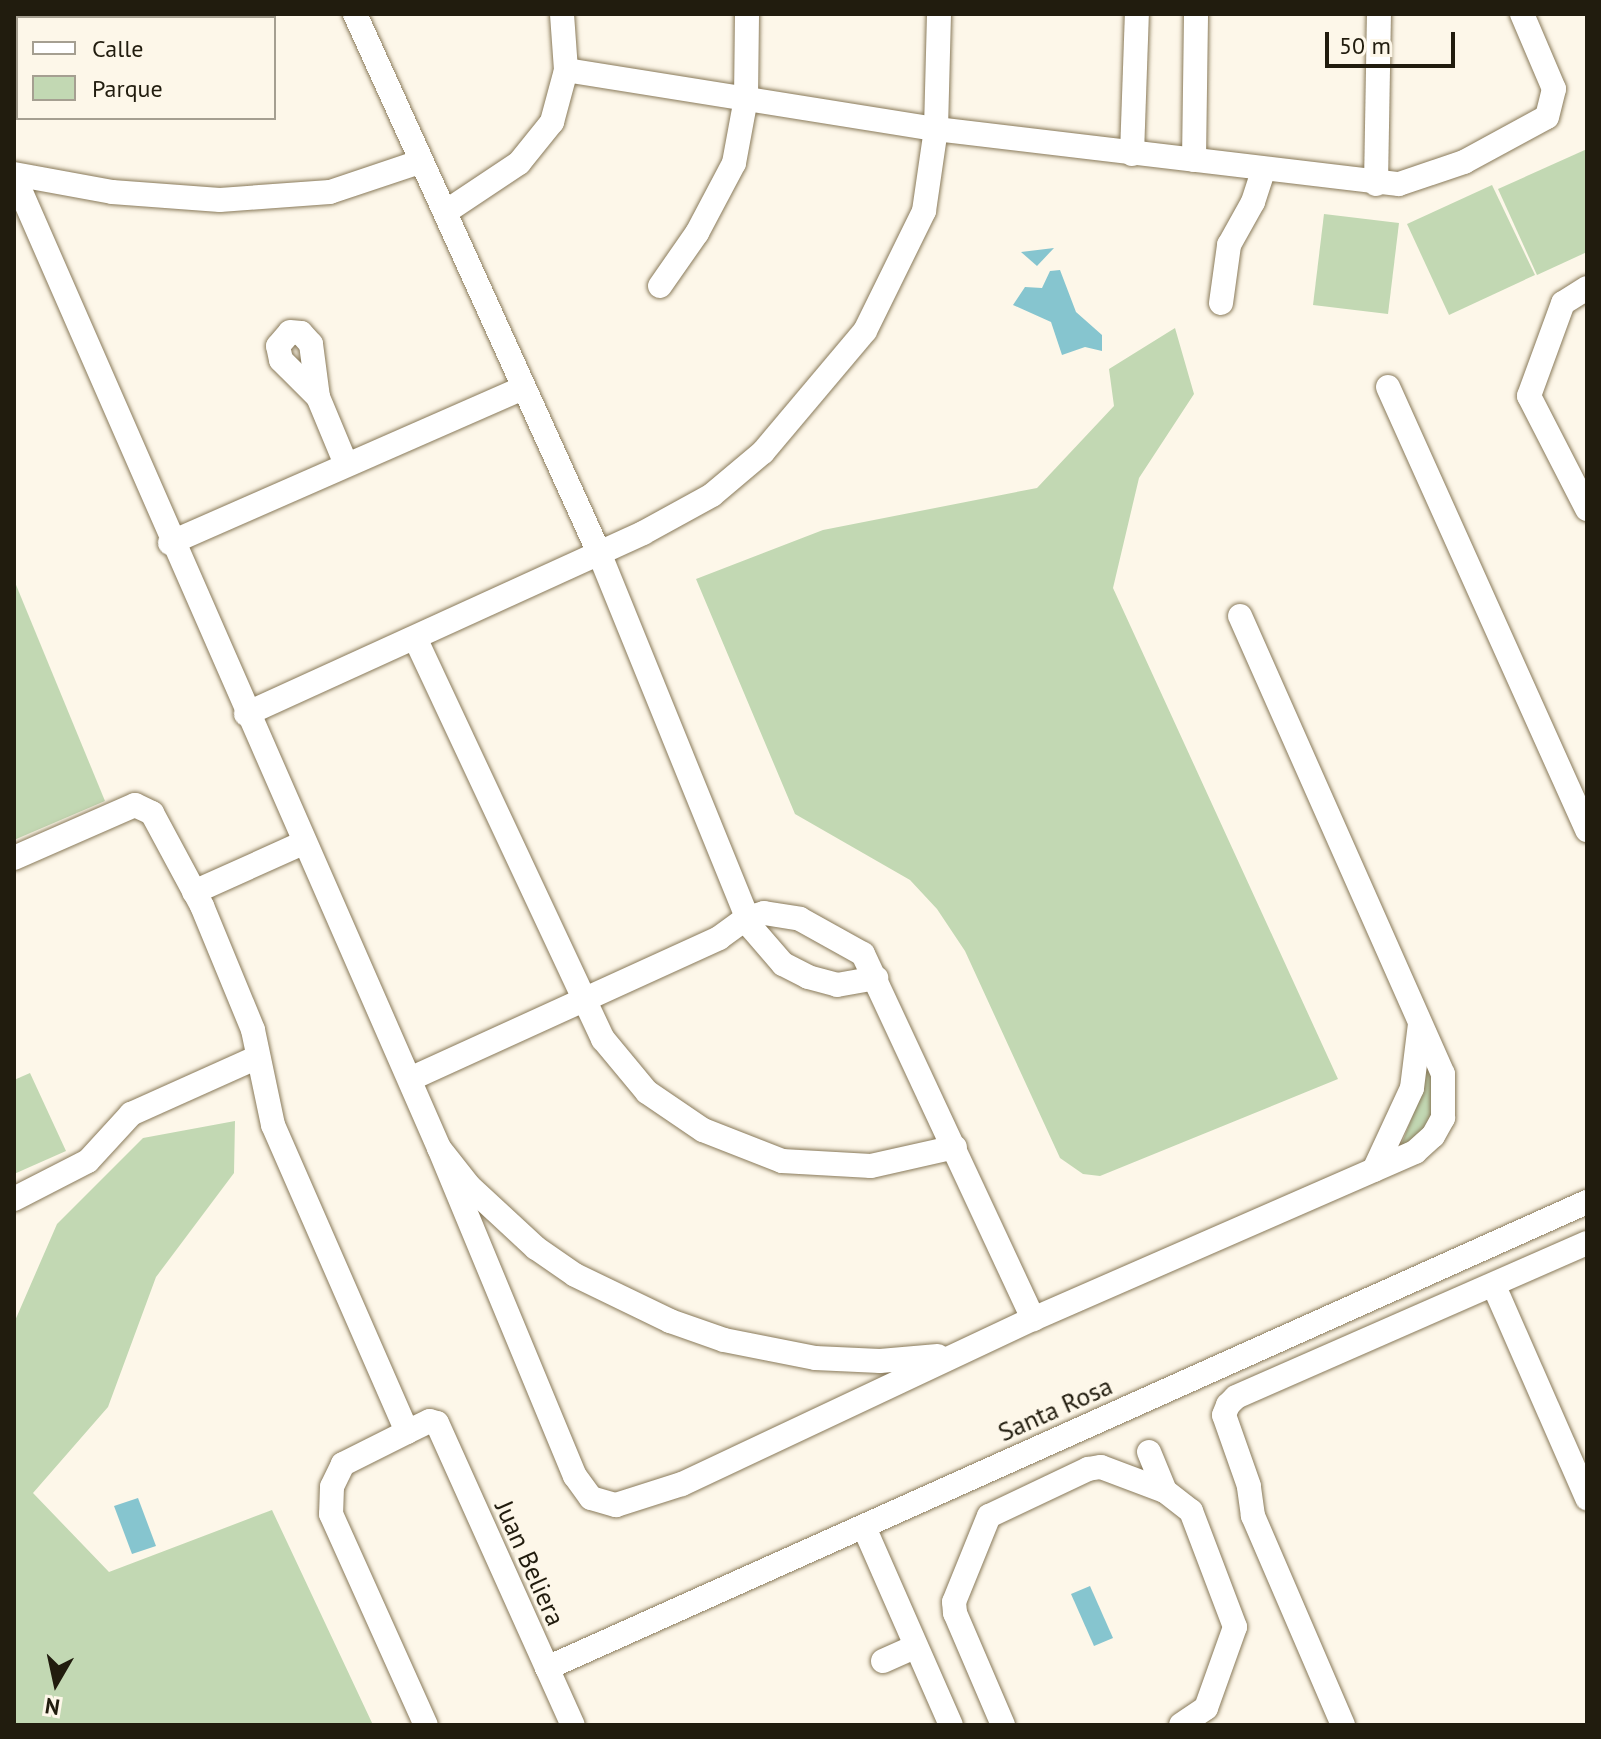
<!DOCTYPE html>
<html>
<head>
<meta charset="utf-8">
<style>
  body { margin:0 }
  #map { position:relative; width:1601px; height:1739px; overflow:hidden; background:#fdf7e9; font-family:"PT Sans",sans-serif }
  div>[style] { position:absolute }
  .green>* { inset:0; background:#c2d8b3 }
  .water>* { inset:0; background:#86c5cf }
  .roads { filter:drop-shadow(0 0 2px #897a5a) drop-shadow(0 0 2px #897a5a) }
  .minor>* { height:24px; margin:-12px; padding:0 12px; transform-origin:12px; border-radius:12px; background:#fff }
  span { translate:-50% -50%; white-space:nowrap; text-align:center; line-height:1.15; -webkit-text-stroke:6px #fdf7e9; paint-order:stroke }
  .street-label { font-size:26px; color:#211c0e }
  .frame { position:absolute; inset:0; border:16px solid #211c0e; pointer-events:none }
  .legend { position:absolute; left:16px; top:16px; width:260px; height:104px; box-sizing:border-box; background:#fdf7e9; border:2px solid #a59f91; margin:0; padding:10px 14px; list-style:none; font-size:24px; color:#211c0e }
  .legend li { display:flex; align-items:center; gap:16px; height:40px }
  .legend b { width:40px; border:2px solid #a59f91 }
  .north { position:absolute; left:16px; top:1643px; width:80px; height:80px; -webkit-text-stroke:6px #fdf7e9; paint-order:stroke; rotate:189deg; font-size:22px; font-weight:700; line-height:32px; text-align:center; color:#211c0e }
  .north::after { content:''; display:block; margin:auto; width:28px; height:36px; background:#211c0e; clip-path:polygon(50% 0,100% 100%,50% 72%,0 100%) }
  .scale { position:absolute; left:1325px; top:32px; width:130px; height:36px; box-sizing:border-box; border:4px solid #211c0e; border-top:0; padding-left:10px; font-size:24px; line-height:28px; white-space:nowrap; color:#211c0e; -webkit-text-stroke:6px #fdf7e9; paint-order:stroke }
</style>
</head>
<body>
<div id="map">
  <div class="green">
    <div style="clip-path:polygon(1587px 149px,1587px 252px,1537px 275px,1498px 189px)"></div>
    <div style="clip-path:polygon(1492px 185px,1535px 275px,1449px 315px,1407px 224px)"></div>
    <div style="clip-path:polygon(1324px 214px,1399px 223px,1388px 314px,1313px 305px)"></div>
    <div style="clip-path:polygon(1175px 328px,1194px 394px,1139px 478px,1113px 588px,1338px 1079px,1100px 1176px,1083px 1174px,1060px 1158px,965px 951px,937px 909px,910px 880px,795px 814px,696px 579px,823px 530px,1037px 488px,1114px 406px,1109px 369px)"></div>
    <div style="clip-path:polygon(14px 580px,105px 801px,14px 840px)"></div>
    <div style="clip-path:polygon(1425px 1057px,1438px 1102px,1423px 1132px,1400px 1148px,1416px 1107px)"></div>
    <div style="clip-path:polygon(30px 1073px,66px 1151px,14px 1174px,14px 1080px)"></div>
    <div style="clip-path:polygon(235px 1121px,234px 1173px,156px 1277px,108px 1407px,33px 1493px,109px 1572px,272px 1510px,373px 1725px,14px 1725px,14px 1323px,57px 1224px,143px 1138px)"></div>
  </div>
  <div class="water">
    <div style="clip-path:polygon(1054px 248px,1037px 266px,1021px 252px)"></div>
    <div style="clip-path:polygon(1060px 270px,1076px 312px,1102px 335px,1102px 351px,1085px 347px,1062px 355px,1051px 322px,1013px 305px,1025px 287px,1042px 288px,1050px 271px)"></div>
    <div style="clip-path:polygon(138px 1498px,156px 1546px,132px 1554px,114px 1506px)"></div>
    <div style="clip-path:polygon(1090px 1586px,1113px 1638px,1094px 1646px,1071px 1594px)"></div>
  </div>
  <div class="roads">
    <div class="minor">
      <div style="left:355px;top:14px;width:594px;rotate:65.64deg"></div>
      <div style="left:600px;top:555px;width:401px;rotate:67.9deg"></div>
      <div style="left:751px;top:927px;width:49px;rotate:49.1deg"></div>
      <div style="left:783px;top:964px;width:28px;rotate:27deg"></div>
      <div style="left:808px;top:977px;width:30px;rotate:15deg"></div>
      <div style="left:837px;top:985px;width:40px;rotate:-10deg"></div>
      <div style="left:566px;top:70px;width:375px;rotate:9.1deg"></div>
      <div style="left:936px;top:129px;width:466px;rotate:6.8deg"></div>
      <div style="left:1399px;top:184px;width:69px;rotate:-18.7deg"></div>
      <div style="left:1464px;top:162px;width:94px;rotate:-28.5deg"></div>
      <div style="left:1547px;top:117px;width:29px;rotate:-76deg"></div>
      <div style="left:1554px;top:89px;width:82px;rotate:-113.1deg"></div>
      <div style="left:1132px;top:154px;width:140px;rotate:-88deg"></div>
      <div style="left:1194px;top:160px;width:146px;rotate:-89.2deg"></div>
      <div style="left:14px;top:174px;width:100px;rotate:10.4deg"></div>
      <div style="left:112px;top:192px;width:108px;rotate:4.2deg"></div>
      <div style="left:220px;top:200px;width:110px;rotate:-4.2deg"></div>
      <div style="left:330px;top:192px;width:94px;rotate:-18.6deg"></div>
      <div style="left:14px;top:176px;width:1061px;rotate:66.38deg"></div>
      <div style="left:439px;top:1148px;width:48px;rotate:51.7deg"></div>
      <div style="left:469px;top:1186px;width:91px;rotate:42.8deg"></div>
      <div style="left:536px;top:1248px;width:47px;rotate:34.7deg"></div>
      <div style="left:575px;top:1275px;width:106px;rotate:25.8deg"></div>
      <div style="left:670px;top:1321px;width:57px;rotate:19.4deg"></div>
      <div style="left:724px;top:1340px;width:93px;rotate:11.2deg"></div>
      <div style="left:815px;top:1358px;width:65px;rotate:2.6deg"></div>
      <div style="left:880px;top:1361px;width:58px;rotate:-4.9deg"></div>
      <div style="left:1376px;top:184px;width:170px;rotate:-89deg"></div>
      <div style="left:447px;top:211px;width:87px;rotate:-33.7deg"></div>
      <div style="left:519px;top:163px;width:53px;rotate:-51.2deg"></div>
      <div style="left:552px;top:122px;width:54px;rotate:-74.9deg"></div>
      <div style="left:566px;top:70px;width:56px;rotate:-94.1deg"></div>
      <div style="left:660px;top:286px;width:65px;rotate:-55.1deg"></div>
      <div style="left:697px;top:233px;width:79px;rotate:-62.1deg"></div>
      <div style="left:734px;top:163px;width:66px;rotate:-79.5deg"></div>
      <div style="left:746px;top:98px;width:84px;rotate:-89.3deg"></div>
      <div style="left:1587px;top:288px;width:28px;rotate:148deg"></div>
      <div style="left:1563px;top:303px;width:99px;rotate:110.1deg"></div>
      <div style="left:1529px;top:396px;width:127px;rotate:62.8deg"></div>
      <div style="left:1221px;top:303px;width:59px;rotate:-82.1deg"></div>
      <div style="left:1229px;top:245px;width:49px;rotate:-60.8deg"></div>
      <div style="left:1253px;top:202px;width:35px;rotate:-72deg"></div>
      <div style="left:1388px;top:387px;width:486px;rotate:65.8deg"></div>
      <div style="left:318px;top:397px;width:52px;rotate:-135deg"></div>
      <div style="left:281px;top:360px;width:14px;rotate:-102deg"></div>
      <div style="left:278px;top:346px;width:18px;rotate:-49deg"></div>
      <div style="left:290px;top:332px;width:11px;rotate:5deg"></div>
      <div style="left:301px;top:333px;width:15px;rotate:48deg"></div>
      <div style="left:311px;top:344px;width:53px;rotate:82.5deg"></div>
      <div style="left:318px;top:397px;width:70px;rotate:67.4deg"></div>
      <div style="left:170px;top:543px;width:386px;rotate:-23.7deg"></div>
      <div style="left:416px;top:640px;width:441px;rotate:64.9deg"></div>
      <div style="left:603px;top:1039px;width:69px;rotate:50.3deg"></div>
      <div style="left:647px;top:1092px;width:68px;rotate:34.2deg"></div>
      <div style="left:703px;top:1130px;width:85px;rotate:21.4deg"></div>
      <div style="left:782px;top:1161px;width:89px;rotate:3.2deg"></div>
      <div style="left:871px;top:1166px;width:86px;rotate:-12.7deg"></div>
      <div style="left:246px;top:714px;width:436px;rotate:-24.5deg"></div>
      <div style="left:643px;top:533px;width:79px;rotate:-28.8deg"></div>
      <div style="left:712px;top:495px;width:67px;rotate:-40.1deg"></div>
      <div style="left:763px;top:452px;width:158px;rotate:-49.9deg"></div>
      <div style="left:865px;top:331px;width:134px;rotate:-63.8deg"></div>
      <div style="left:924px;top:211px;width:83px;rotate:-81.7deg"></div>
      <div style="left:936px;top:129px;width:115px;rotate:-88.5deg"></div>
      <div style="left:14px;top:858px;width:132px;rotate:-23.7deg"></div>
      <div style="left:135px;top:805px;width:19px;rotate:25deg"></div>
      <div style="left:152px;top:813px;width:106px;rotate:61.7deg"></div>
      <div style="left:202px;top:906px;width:134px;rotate:67.6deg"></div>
      <div style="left:253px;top:1030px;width:97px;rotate:78.1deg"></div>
      <div style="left:273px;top:1125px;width:335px;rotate:66.4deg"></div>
      <div style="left:407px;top:1432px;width:25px;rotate:-26deg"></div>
      <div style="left:430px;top:1421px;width:7px;rotate:16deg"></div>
      <div style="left:437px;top:1423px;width:331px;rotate:65.8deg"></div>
      <div style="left:194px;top:892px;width:120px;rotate:-24.2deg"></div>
      <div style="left:410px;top:1079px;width:340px;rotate:-24.5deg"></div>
      <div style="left:719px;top:938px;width:34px;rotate:-36deg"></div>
      <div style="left:747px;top:918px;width:18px;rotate:-16deg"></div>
      <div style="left:764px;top:913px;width:36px;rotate:9deg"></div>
      <div style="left:800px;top:919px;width:72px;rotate:29.1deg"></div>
      <div style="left:863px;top:954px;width:403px;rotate:65deg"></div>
      <div style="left:439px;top:1148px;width:355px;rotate:67.5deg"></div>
      <div style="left:575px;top:1476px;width:27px;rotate:54deg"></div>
      <div style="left:591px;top:1498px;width:26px;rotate:16deg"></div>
      <div style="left:616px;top:1505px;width:69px;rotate:-17.7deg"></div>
      <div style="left:682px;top:1484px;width:388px;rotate:-25.2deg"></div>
      <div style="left:1033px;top:1319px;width:417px;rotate:-23.6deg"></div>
      <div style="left:1415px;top:1152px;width:24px;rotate:-42deg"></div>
      <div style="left:1433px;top:1136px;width:21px;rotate:-61deg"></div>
      <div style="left:1443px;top:1118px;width:44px;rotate:-90deg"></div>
      <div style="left:1443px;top:1074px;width:501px;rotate:-113.9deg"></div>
      <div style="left:1374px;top:1170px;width:90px;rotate:-65.1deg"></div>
      <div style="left:1412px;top:1088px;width:64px;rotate:-82.9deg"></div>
      <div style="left:14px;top:1199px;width:83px;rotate:-27.2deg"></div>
      <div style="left:88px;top:1161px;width:64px;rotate:-47.5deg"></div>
      <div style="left:131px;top:1114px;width:139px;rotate:-24.2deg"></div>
      <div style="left:1494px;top:1286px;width:232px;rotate:66.3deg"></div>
      <div style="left:407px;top:1432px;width:72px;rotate:153.4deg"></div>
      <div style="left:343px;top:1464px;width:25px;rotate:116deg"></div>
      <div style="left:332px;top:1487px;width:27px;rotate:92deg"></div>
      <div style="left:331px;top:1514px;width:231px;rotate:65.8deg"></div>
      <div style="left:1149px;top:1452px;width:42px;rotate:67.7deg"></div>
      <div style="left:1165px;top:1491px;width:33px;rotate:38deg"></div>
      <div style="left:1191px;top:1511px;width:124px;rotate:69.2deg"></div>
      <div style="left:1235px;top:1627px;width:86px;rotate:109.7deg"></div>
      <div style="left:1206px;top:1708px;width:30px;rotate:146deg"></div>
      <div style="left:864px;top:1527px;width:216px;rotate:66.3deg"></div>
      <div style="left:883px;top:1661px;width:35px;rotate:-24deg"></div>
      <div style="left:547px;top:1668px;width:1140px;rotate:-24.14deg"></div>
      <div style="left:1003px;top:1725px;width:122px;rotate:-113.2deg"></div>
      <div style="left:955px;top:1613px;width:11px;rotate:-95deg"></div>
      <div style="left:954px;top:1602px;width:93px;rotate:-67.9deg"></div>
      <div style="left:989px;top:1516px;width:110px;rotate:-25.4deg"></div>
      <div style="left:1088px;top:1469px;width:13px;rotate:-9deg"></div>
      <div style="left:1101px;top:1467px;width:68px;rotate:20.6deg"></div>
      <div style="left:1343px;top:1725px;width:228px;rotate:-113.3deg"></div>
      <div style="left:1253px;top:1516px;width:30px;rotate:-98deg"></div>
      <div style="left:1249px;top:1486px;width:75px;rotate:-109.4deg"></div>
      <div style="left:1224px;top:1415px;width:11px;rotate:-68deg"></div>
      <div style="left:1228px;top:1405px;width:11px;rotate:-45deg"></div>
      <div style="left:1236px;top:1397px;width:383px;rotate:-23.7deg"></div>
    </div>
  </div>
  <div class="street-label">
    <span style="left:1055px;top:1409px;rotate:-24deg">Santa Rosa</span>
    <span style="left:530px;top:1563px;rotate:66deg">Juan Beliera</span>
  </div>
  <div class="frame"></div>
  <ul class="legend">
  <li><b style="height:10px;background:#fff"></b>Calle</li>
  <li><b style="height:22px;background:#c2d8b3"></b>Parque</li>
  </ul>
  <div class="north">N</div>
  <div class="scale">50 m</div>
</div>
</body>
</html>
